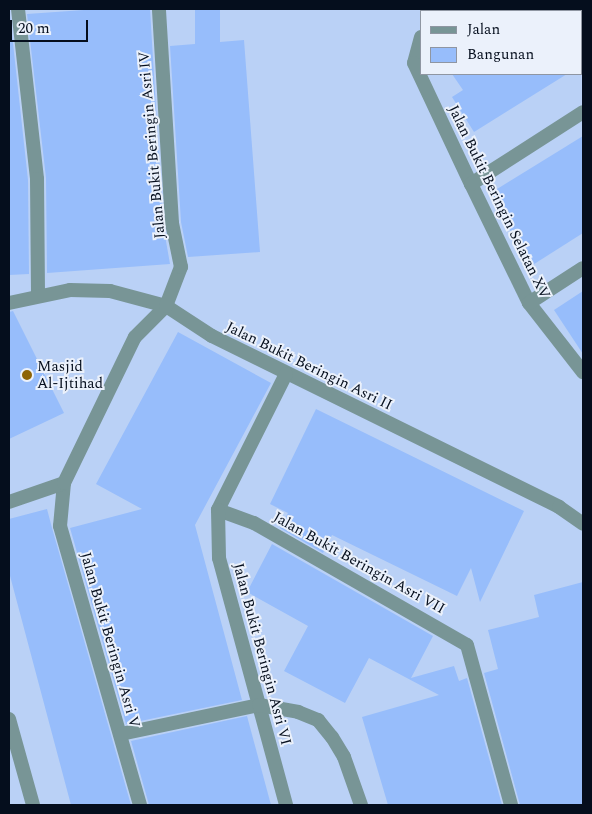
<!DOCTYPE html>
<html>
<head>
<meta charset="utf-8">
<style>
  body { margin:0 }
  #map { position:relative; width:592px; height:814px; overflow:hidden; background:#bad1f6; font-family:Spectral,serif }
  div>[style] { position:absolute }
  .building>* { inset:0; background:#97bdfb }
  .minor>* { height:14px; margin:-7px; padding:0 7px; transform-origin:7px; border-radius:7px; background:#789596 }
  .dots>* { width:14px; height:14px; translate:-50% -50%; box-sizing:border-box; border:2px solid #ebf1fb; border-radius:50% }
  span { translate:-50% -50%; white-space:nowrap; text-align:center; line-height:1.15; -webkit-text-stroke:4px #ebf1fb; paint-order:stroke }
  .street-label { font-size:15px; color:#050e1d }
  .poi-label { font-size:15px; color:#050e1d }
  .left { translate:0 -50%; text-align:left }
  .frame { position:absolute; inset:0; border:10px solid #050e1d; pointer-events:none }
  .legend { position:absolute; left:420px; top:10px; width:162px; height:65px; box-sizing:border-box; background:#ebf1fb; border:1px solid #8f96a2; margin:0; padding:6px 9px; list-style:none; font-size:15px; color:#050e1d }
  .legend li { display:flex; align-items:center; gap:10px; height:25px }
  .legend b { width:25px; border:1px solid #8f96a2 }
  .scale { position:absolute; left:10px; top:20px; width:78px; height:22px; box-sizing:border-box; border:2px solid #050e1d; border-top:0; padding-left:6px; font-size:15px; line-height:18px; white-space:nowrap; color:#050e1d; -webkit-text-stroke:4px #ebf1fb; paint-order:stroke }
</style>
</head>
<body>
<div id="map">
  <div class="building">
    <div style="clip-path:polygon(98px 9px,150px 9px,163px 224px,170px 264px,47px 273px,46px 178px,27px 14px)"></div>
    <div style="clip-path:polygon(195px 9px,220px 9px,220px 42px,244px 40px,260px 252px,188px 257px,181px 222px,170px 46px,195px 44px)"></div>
    <div style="clip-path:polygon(10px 16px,28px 180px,29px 274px,9px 275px)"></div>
    <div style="clip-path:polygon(452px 74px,567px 74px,474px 132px,452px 97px,463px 90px)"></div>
    <div style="clip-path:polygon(583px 136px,583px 233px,531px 266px,489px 194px)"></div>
    <div style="clip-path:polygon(583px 291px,583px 354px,554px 310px)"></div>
    <div style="clip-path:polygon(13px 311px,64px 413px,9px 439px,9px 312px)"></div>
    <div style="clip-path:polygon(178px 332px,271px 383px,195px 525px,242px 700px,126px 724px,70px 528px,142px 509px,96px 484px)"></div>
    <div style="clip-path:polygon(316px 409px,524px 511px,480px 602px,471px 568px,457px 596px,332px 535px,323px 553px,280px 528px,288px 513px,270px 504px)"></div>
    <div style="clip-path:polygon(47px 509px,52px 528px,131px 805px,71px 805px,9px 572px,9px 519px)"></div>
    <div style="clip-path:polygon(272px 544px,433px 636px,411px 678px,454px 666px,459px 681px,467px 678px,502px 805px,388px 805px,362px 717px,439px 695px,369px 658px,345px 703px,284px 671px,308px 626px,247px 592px)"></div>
    <div style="clip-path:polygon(583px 582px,583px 805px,520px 805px,484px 673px,498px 669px,488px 630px,539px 617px,534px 595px)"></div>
    <div style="clip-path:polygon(247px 716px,271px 805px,149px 805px,131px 741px)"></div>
  </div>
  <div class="minor">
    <div style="left:18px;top:9px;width:171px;rotate:83.6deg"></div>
    <div style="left:37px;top:179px;width:116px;rotate:89.5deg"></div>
    <div style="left:455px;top:11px;width:4px;rotate:-27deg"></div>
    <div style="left:421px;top:37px;width:27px;rotate:105deg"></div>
    <div style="left:414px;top:63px;width:134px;rotate:64.8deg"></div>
    <div style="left:471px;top:184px;width:132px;rotate:64deg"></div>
    <div style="left:529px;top:303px;width:88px;rotate:52deg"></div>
    <div style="left:471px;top:184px;width:133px;rotate:-32.7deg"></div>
    <div style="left:9px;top:303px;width:62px;rotate:-12deg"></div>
    <div style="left:70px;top:290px;width:40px;rotate:1.4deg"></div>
    <div style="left:110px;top:291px;width:58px;rotate:15deg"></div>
    <div style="left:166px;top:306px;width:55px;rotate:33.1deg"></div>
    <div style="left:212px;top:336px;width:387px;rotate:26.2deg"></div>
    <div style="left:559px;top:507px;width:29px;rotate:35deg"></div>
    <div style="left:529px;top:303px;width:64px;rotate:-32.9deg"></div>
    <div style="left:286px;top:374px;width:152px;rotate:116.6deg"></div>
    <div style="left:218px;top:510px;width:38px;rotate:20deg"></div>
    <div style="left:254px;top:523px;width:245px;rotate:29.8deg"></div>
    <div style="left:467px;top:645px;width:166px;rotate:74.6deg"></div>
    <div style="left:64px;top:483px;width:43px;rotate:95.3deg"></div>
    <div style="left:60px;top:526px;width:290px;rotate:74deg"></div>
    <div style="left:9px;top:502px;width:58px;rotate:-19.1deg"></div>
    <div style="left:64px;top:483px;width:162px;rotate:-64.1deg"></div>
    <div style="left:135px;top:337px;width:44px;rotate:-45deg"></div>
    <div style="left:166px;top:306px;width:42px;rotate:-69deg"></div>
    <div style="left:181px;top:267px;width:45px;rotate:-101.6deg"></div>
    <div style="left:172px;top:223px;width:214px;rotate:-93.5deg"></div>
    <div style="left:218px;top:510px;width:48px;rotate:88.8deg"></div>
    <div style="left:219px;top:558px;width:256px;rotate:74.8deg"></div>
    <div style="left:9px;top:719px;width:89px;rotate:74.4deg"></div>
    <div style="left:121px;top:734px;width:141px;rotate:-11.9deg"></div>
    <div style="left:259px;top:705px;width:40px;rotate:10deg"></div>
    <div style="left:298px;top:712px;width:22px;rotate:22deg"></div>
    <div style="left:318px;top:720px;width:22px;rotate:51deg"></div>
    <div style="left:332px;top:737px;width:23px;rotate:59deg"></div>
    <div style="left:344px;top:757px;width:51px;rotate:70.5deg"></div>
  </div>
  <div class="dots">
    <div style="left:27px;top:375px;background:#8d6407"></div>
  </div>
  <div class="street-label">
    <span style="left:152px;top:145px;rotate:-95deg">Jalan Bukit Beringin Asri IV</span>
    <span style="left:499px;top:202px;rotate:64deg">Jalan Bukit Beringin Selatan XV</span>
    <span style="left:309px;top:366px;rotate:26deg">Jalan Bukit Beringin Asri II</span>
    <span style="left:359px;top:563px;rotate:29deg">Jalan Bukit Beringin Asri VII</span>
    <span style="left:110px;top:640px;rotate:74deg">Jalan Bukit Beringin Asri V</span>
    <span style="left:262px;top:654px;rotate:75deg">Jalan Bukit Beringin Asri VI</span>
  </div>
  <div class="poi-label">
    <span class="left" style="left:37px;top:375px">Masjid<br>Al-Ijtihad</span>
  </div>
  <div class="frame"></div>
  <ul class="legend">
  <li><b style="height:6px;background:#789596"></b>Jalan</li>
  <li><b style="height:14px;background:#97bdfb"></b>Bangunan</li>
  </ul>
  <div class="scale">20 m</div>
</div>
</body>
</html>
